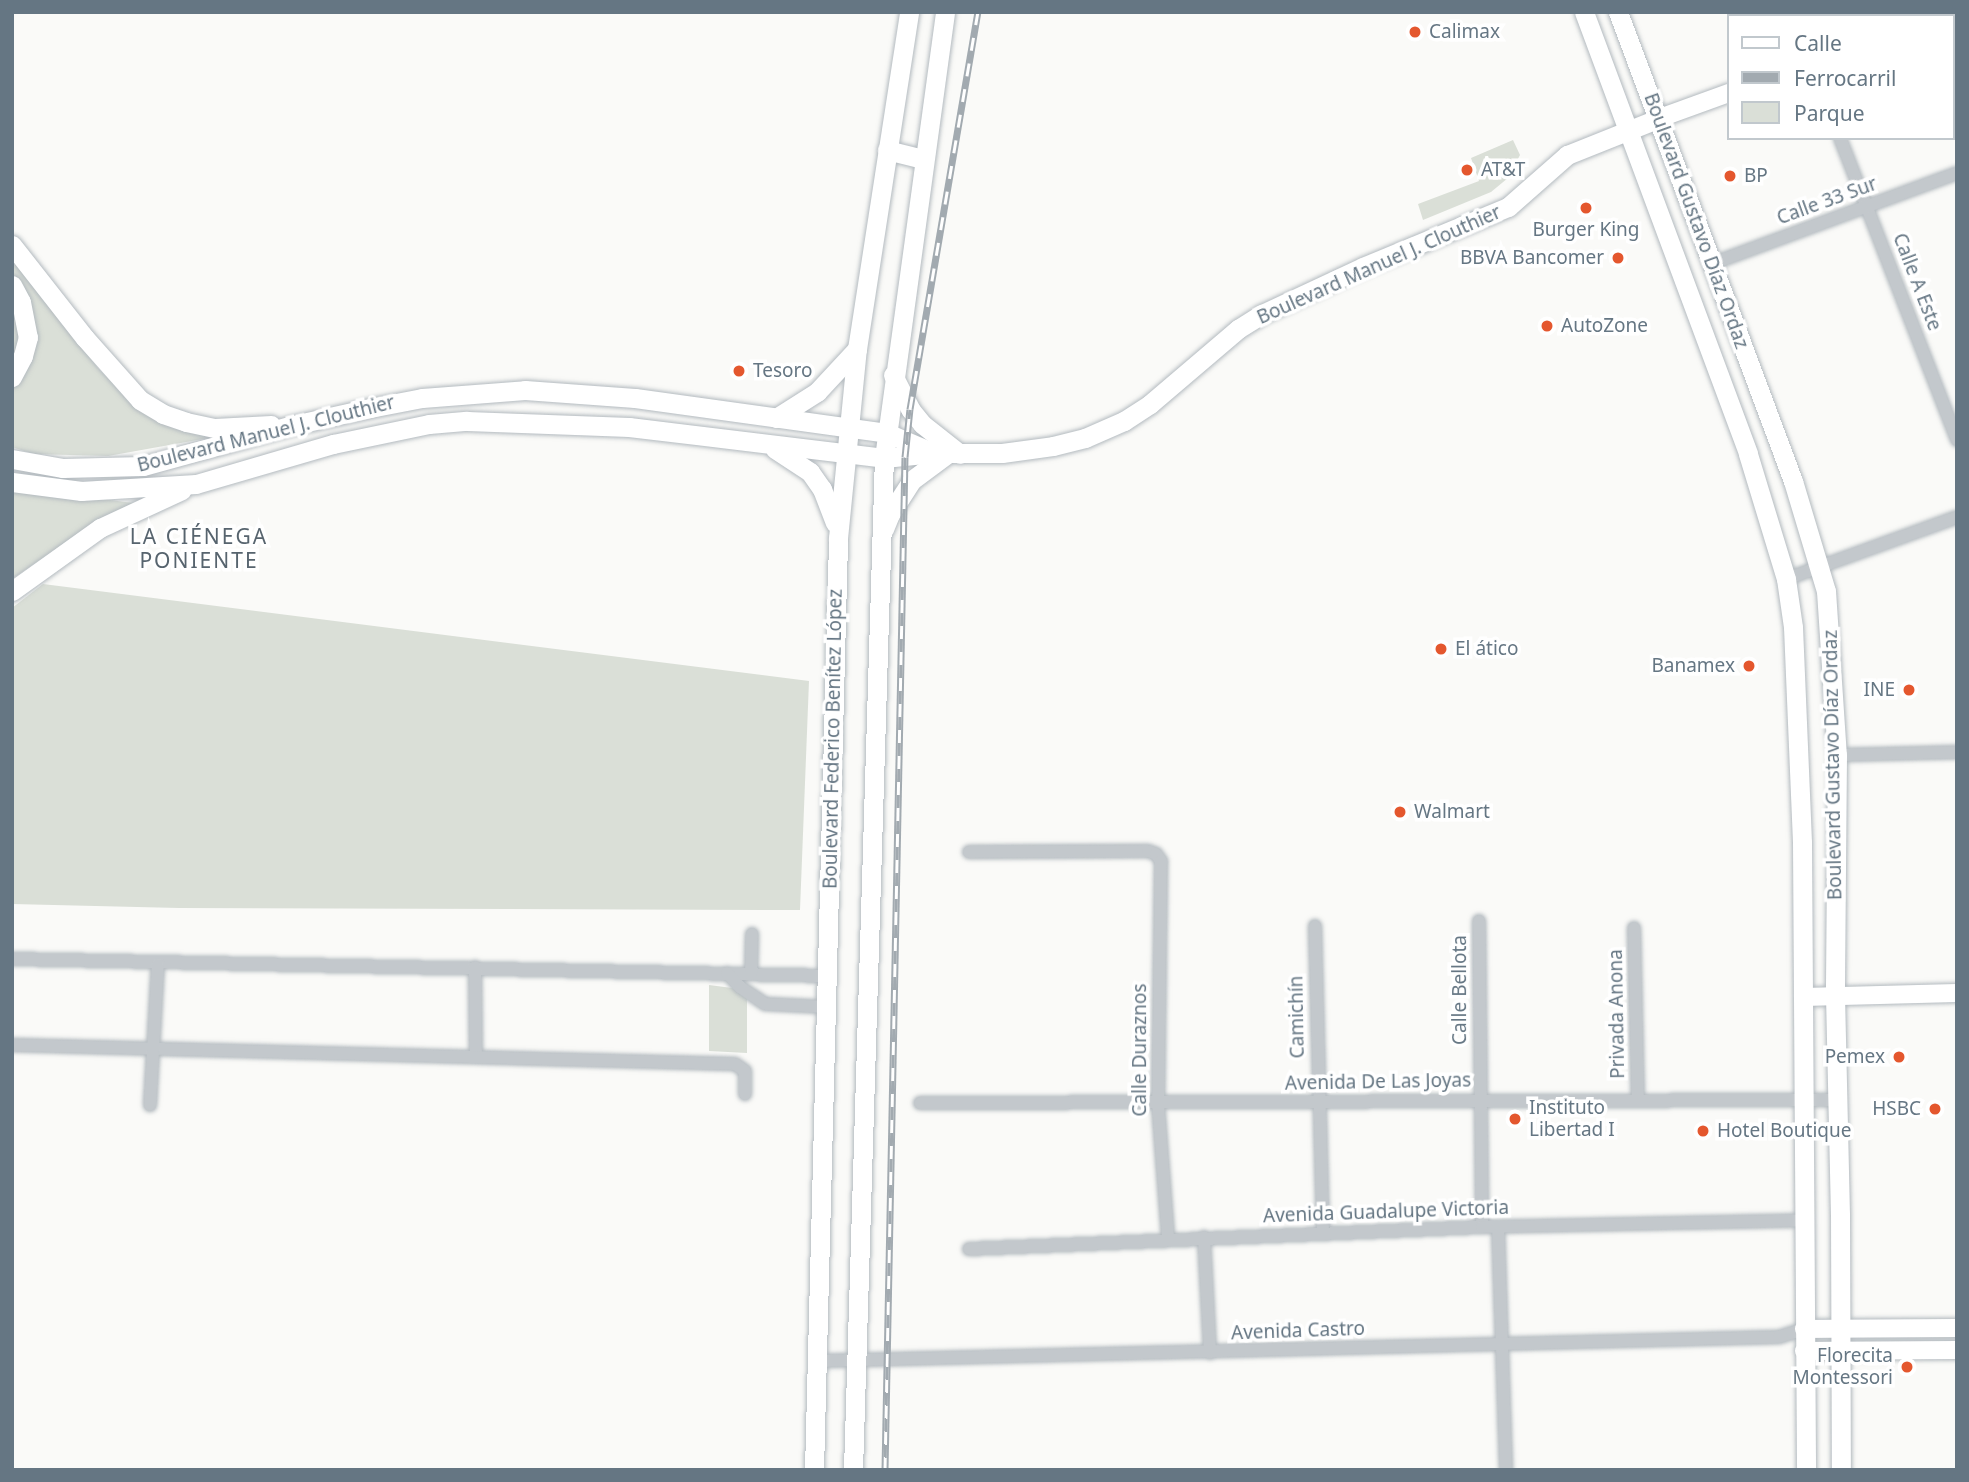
<!DOCTYPE html>
<html>
<head>
<meta charset="utf-8">
<style>
  body { margin:0 }
  #map { position:relative; width:1969px; height:1482px; overflow:hidden; background:#fafaf8; font-family:"Noto Sans",sans-serif }
  div>[style] { position:absolute }
  .green>* { inset:0; background:#dadfd7 }
  .roads { filter:drop-shadow(0 0 2px #b3babf) drop-shadow(0 0 2px #b3babf) }
  .street>* { height:12px; margin:-6px; padding:0 6px; transform-origin:6px; border-radius:6px; background:#c3c8cc }
  .secondary>* { height:18px; margin:-9px; padding:0 9px; transform-origin:9px; border-radius:9px; background:#fff }
  .primary>* { height:19px; margin:-9.5px; padding:0 9.5px; transform-origin:9.5px; border-radius:9.5px; background:#fff }
  .rail>* { height:7px; margin-top:-3.5px; transform-origin:0; background:repeating-linear-gradient(90deg,#fff 0 13px,#a2aab0 0 26px); box-sizing:border-box; border-block:2px solid #a2aab0 }
  .dots>* { width:19px; height:19px; translate:-50% -50%; box-sizing:border-box; border:4px solid #fff; border-radius:50% }
  span { translate:-50% -50%; white-space:nowrap; text-align:center; line-height:1.15; -webkit-text-stroke:7px #fff; paint-order:stroke }
  .poi-label { font-size:19px; color:#657683 }
  .left { translate:0 -50%; text-align:left }
  .right { translate:-100% -50%; text-align:right }
  .street-label { font-size:19px; color:#657683 }
  .neighbourhood-label { font-size:21px; color:#57646e; letter-spacing:2px }
  .frame { position:absolute; inset:0; border:14px solid #657683; pointer-events:none }
  .legend { position:absolute; left:1727px; top:14px; width:228px; height:126px; box-sizing:border-box; background:#fff; border:2px solid #c1c8cd; margin:0; padding:9px 12px; list-style:none; font-size:21px; color:#657683 }
  .legend li { display:flex; align-items:center; gap:14px; height:35px }
  .legend b { width:35px; border:2px solid #c1c8cd }
</style>
</head>
<body>
<div id="map">
  <div class="green">
    <div style="clip-path:polygon(1513px 140px,1520px 155px,1508px 178px,1491px 192px,1423px 220px,1418px 204px,1479px 181px,1471px 158px)"></div>
    <div style="clip-path:polygon(12px 259px,98px 368px,135px 406px,242px 432px,108px 456px,33px 454px,12px 447px)"></div>
    <div style="clip-path:polygon(12px 487px,133px 503px,105px 516px,12px 579px)"></div>
    <div style="clip-path:polygon(43px 584px,809px 681px,800px 910px,179px 908px,12px 904px,12px 608px)"></div>
    <div style="clip-path:polygon(709px 985px,732px 988px,747px 999px,747px 1053px,709px 1051px)"></div>
  </div>
  <div class="roads">
    <div class="street">
      <div style="left:1826px;top:12px;width:4px;rotate:76deg"></div>
      <div style="left:1840px;top:138px;width:324px;rotate:68.8deg"></div>
      <div style="left:1711px;top:264px;width:262px;rotate:-20.3deg"></div>
      <div style="left:1786px;top:579px;width:182px;rotate:-19.9deg"></div>
      <div style="left:1837px;top:755px;width:120px;rotate:-1.4deg"></div>
      <div style="left:969px;top:852px;width:179px;rotate:-0.3deg"></div>
      <div style="left:1148px;top:851px;width:9px;rotate:21deg"></div>
      <div style="left:1156px;top:854px;width:9px;rotate:54deg"></div>
      <div style="left:1161px;top:861px;width:243px;rotate:90.7deg"></div>
      <div style="left:1158px;top:1104px;width:134px;rotate:85.7deg"></div>
      <div style="left:1479px;top:921px;width:306px;rotate:89.4deg"></div>
      <div style="left:1315px;top:926px;width:307px;rotate:88.5deg"></div>
      <div style="left:1634px;top:928px;width:172px;rotate:88.7deg"></div>
      <div style="left:12px;top:959px;width:815px;rotate:1.19deg"></div>
      <div style="left:475px;top:967px;width:90px;rotate:89.4deg"></div>
      <div style="left:727px;top:973px;width:19px;rotate:47deg"></div>
      <div style="left:740px;top:987px;width:30px;rotate:34deg"></div>
      <div style="left:765px;top:1004px;width:62px;rotate:2.8deg"></div>
      <div style="left:751px;top:974px;width:40px;rotate:-88.6deg"></div>
      <div style="left:12px;top:1045px;width:723px;rotate:1.51deg"></div>
      <div style="left:735px;top:1064px;width:12px;rotate:35deg"></div>
      <div style="left:745px;top:1071px;width:23px;rotate:90deg"></div>
      <div style="left:920px;top:1103px;width:918px;rotate:-0.19deg"></div>
      <div style="left:150px;top:1105px;width:141px;rotate:-86.8deg"></div>
      <div style="left:1498px;top:1227px;width:243px;rotate:88.1deg"></div>
      <div style="left:1204px;top:1237px;width:116px;rotate:87deg"></div>
      <div style="left:969px;top:1249px;width:513px;rotate:-2.46deg"></div>
      <div style="left:1482px;top:1227px;width:322px;rotate:-1.2deg"></div>
      <div style="left:818px;top:1361px;width:961px;rotate:-1.43deg"></div>
      <div style="left:1779px;top:1337px;width:26px;rotate:-18deg"></div>
    </div>
    <div class="secondary">
      <div style="left:1937px;top:16px;width:10px;rotate:-24deg"></div>
      <div style="left:1657px;top:119px;width:77px;rotate:-19.9deg"></div>
      <div style="left:1803px;top:997px;width:154px;rotate:-1.5deg"></div>
      <div style="left:1804px;top:1329px;width:153px;rotate:-0.4deg"></div>
      <div style="left:1804px;top:1351px;width:153px;rotate:-0.4deg"></div>
    </div>
    <div class="primary">
      <div style="left:1584px;top:12px;width:471px;rotate:69.6deg"></div>
      <div style="left:1748px;top:454px;width:131px;rotate:73.1deg"></div>
      <div style="left:1786px;top:579px;width:49px;rotate:81.7deg"></div>
      <div style="left:1793px;top:627px;width:216px;rotate:87.6deg"></div>
      <div style="left:1802px;top:843px;width:627px;rotate:89.63deg"></div>
      <div style="left:1618px;top:12px;width:501px;rotate:69.54deg"></div>
      <div style="left:1793px;top:481px;width:115px;rotate:73.3deg"></div>
      <div style="left:1826px;top:591px;width:164px;rotate:86.2deg"></div>
      <div style="left:1837px;top:755px;width:240px;rotate:90.5deg"></div>
      <div style="left:1835px;top:995px;width:219px;rotate:88.7deg"></div>
      <div style="left:1840px;top:1214px;width:256px;rotate:89.8deg"></div>
      <div style="left:887px;top:150px;width:38px;rotate:14deg"></div>
      <div style="left:12px;top:245px;width:118px;rotate:51.9deg"></div>
      <div style="left:85px;top:338px;width:83px;rotate:48.4deg"></div>
      <div style="left:140px;top:400px;width:27px;rotate:31deg"></div>
      <div style="left:163px;top:414px;width:24px;rotate:19deg"></div>
      <div style="left:186px;top:422px;width:30px;rotate:12deg"></div>
      <div style="left:215px;top:428px;width:56px;rotate:-3.1deg"></div>
      <div style="left:12px;top:285px;width:19px;rotate:62deg"></div>
      <div style="left:21px;top:302px;width:36px;rotate:79deg"></div>
      <div style="left:28px;top:337px;width:20px;rotate:105deg"></div>
      <div style="left:23px;top:356px;width:24px;rotate:118deg"></div>
      <div style="left:893px;top:375px;width:38px;rotate:63deg"></div>
      <div style="left:910px;top:409px;width:19px;rotate:51deg"></div>
      <div style="left:922px;top:424px;width:48px;rotate:38.3deg"></div>
      <div style="left:776px;top:418px;width:49px;rotate:-32.4deg"></div>
      <div style="left:817px;top:392px;width:59px;rotate:-47.1deg"></div>
      <div style="left:775px;top:449px;width:42px;rotate:33.3deg"></div>
      <div style="left:810px;top:472px;width:21px;rotate:55deg"></div>
      <div style="left:822px;top:489px;width:36px;rotate:69deg"></div>
      <div style="left:12px;top:459px;width:52px;rotate:10deg"></div>
      <div style="left:63px;top:468px;width:80px;rotate:-1.4deg"></div>
      <div style="left:143px;top:466px;width:151px;rotate:-15.3deg"></div>
      <div style="left:289px;top:426px;width:83px;rotate:-12.5deg"></div>
      <div style="left:370px;top:408px;width:53px;rotate:-10.9deg"></div>
      <div style="left:422px;top:398px;width:103px;rotate:-4.4deg"></div>
      <div style="left:525px;top:390px;width:110px;rotate:4.2deg"></div>
      <div style="left:635px;top:398px;width:254px;rotate:7.9deg"></div>
      <div style="left:887px;top:433px;width:51px;rotate:23.1deg"></div>
      <div style="left:12px;top:482px;width:70px;rotate:7.4deg"></div>
      <div style="left:81px;top:491px;width:115px;rotate:-3.5deg"></div>
      <div style="left:196px;top:484px;width:143px;rotate:-16.3deg"></div>
      <div style="left:333px;top:444px;width:98px;rotate:-11.8deg"></div>
      <div style="left:429px;top:424px;width:38px;rotate:-5deg"></div>
      <div style="left:467px;top:421px;width:162px;rotate:2.1deg"></div>
      <div style="left:629px;top:427px;width:257px;rotate:6.9deg"></div>
      <div style="left:884px;top:458px;width:50px;rotate:-5.7deg"></div>
      <div style="left:934px;top:453px;width:68px"></div>
      <div style="left:1002px;top:453px;width:51px;rotate:-7.8deg"></div>
      <div style="left:1053px;top:446px;width:33px;rotate:-14deg"></div>
      <div style="left:1085px;top:438px;width:43px;rotate:-23.6deg"></div>
      <div style="left:1124px;top:421px;width:31px;rotate:-33deg"></div>
      <div style="left:1150px;top:404px;width:116px;rotate:-40.4deg"></div>
      <div style="left:1238px;top:329px;width:28px;rotate:-32deg"></div>
      <div style="left:1262px;top:314px;width:111px;rotate:-25deg"></div>
      <div style="left:1363px;top:267px;width:157px;rotate:-22.5deg"></div>
      <div style="left:1508px;top:207px;width:79px;rotate:-41.4deg"></div>
      <div style="left:1567px;top:155px;width:97px;rotate:-21.8deg"></div>
      <div style="left:884px;top:529px;width:16px;rotate:-68deg"></div>
      <div style="left:890px;top:514px;width:40px;rotate:-57.1deg"></div>
      <div style="left:912px;top:480px;width:44px;rotate:-36.6deg"></div>
      <div style="left:12px;top:591px;width:108px;rotate:-35.6deg"></div>
      <div style="left:100px;top:528px;width:90px;rotate:-24.9deg"></div>
      <div style="left:814px;top:1470px;width:932px;rotate:-88.52deg"></div>
      <div style="left:838px;top:538px;width:190px;rotate:-84.3deg"></div>
      <div style="left:857px;top:349px;width:341px;rotate:-81.2deg"></div>
      <div style="left:853px;top:1470px;width:1012px;rotate:-88.25deg"></div>
      <div style="left:884px;top:458px;width:450px;rotate:-82.2deg"></div>
    </div>
  </div>
  <div class="rail">
    <div style="left:885px;top:1470px;width:1013px;rotate:-88.87deg"></div>
    <div style="left:905px;top:457px;width:48px;rotate:-84.1deg"></div>
    <div style="left:910px;top:409px;width:403px;rotate:-80.3deg"></div>
  </div>
  <div class="dots">
    <div style="left:1415px;top:32px;background:#e4572e"></div>
    <div style="left:1467px;top:170px;background:#e4572e"></div>
    <div style="left:1730px;top:176px;background:#e4572e"></div>
    <div style="left:1586px;top:208px;background:#e4572e"></div>
    <div style="left:1618px;top:258px;background:#e4572e"></div>
    <div style="left:1547px;top:326px;background:#e4572e"></div>
    <div style="left:739px;top:371px;background:#e4572e"></div>
    <div style="left:1441px;top:649px;background:#e4572e"></div>
    <div style="left:1749px;top:666px;background:#e4572e"></div>
    <div style="left:1909px;top:690px;background:#e4572e"></div>
    <div style="left:1400px;top:812px;background:#e4572e"></div>
    <div style="left:1899px;top:1057px;background:#e4572e"></div>
    <div style="left:1935px;top:1109px;background:#e4572e"></div>
    <div style="left:1515px;top:1119px;background:#e4572e"></div>
    <div style="left:1703px;top:1131px;background:#e4572e"></div>
    <div style="left:1907px;top:1367px;background:#e4572e"></div>
  </div>
  <div class="poi-label">
    <span class="left" style="left:1429px;top:32px">Calimax</span>
    <span class="left" style="left:1481px;top:170px">AT&amp;T</span>
    <span class="left" style="left:1744px;top:176px">BP</span>
    <span style="left:1586px;top:230px">Burger King</span>
    <span class="right" style="left:1604px;top:258px">BBVA Bancomer</span>
    <span class="left" style="left:1561px;top:326px">AutoZone</span>
    <span class="left" style="left:753px;top:371px">Tesoro</span>
    <span class="left" style="left:1455px;top:649px">El ático</span>
    <span class="right" style="left:1735px;top:666px">Banamex</span>
    <span class="right" style="left:1895px;top:690px">INE</span>
    <span class="left" style="left:1414px;top:812px">Walmart</span>
    <span class="right" style="left:1885px;top:1057px">Pemex</span>
    <span class="left" style="left:1529px;top:1119px">Instituto<br>Libertad I</span>
    <span class="right" style="left:1921px;top:1109px">HSBC</span>
    <span class="left" style="left:1717px;top:1131px">Hotel Boutique</span>
    <span class="right" style="left:1893px;top:1367px">Florecita<br>Montessori</span>
  </div>
  <div class="street-label">
    <span style="left:1827px;top:201px;rotate:-20deg">Calle 33 Sur</span>
    <span style="left:1696px;top:221px;rotate:70deg">Boulevard Gustavo Díaz Ordaz</span>
    <span style="left:1379px;top:265px;rotate:-24deg">Boulevard Manuel J. Clouthier</span>
    <span style="left:1917px;top:282px;rotate:69deg">Calle A Este</span>
    <span style="left:266px;top:434px;rotate:-14deg">Boulevard Manuel J. Clouthier</span>
    <span style="left:833px;top:739px;rotate:-89deg">Boulevard Federico Benítez López</span>
    <span style="left:1833px;top:765px;rotate:-91deg">Boulevard Gustavo Díaz Ordaz</span>
    <span style="left:1460px;top:990px;rotate:-90deg">Calle Bellota</span>
    <span style="left:1617px;top:1014px;rotate:-91deg">Privada Anona</span>
    <span style="left:1297px;top:1017px;rotate:-91deg">Camichín</span>
    <span style="left:1140px;top:1050px;rotate:-90deg">Calle Duraznos</span>
    <span style="left:1378px;top:1082px;rotate:-1deg">Avenida De Las Joyas</span>
    <span style="left:1386px;top:1212px;rotate:-2deg">Avenida Guadalupe Victoria</span>
    <span style="left:1298px;top:1331px;rotate:-2deg">Avenida Castro</span>
  </div>
  <div class="neighbourhood-label">
    <span style="left:199px;top:548px">LA CIÉNEGA<br>PONIENTE</span>
  </div>
  <div class="frame"></div>
  <ul class="legend">
  <li><b style="height:9px;background:#fff"></b>Calle</li>
  <li><b style="height:9px;background:#a2aab0"></b>Ferrocarril</li>
  <li><b style="height:19px;background:#dadfd7"></b>Parque</li>
  </ul>
</div>
</body>
</html>
